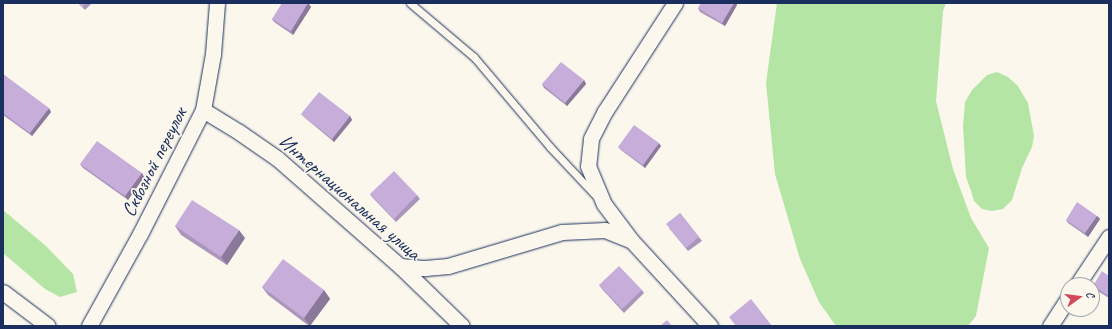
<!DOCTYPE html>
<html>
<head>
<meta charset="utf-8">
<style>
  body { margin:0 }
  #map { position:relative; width:1112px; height:329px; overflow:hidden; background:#fbf7ec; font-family:Caveat,sans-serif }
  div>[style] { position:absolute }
  .green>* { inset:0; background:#b5e5a4 }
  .roads { filter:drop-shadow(0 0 1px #1b2f5e) drop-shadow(0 0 1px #1b2f5e) }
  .service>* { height:7px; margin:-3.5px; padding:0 3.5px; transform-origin:3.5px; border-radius:3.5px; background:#fbf7ec }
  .minor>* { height:15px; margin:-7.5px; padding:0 7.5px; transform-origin:7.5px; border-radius:7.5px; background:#fbf7ec }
  .wall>* { inset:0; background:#ab95bb }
  .shaded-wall>* { inset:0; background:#8b7999 }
  .building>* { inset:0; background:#c7adda }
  span { translate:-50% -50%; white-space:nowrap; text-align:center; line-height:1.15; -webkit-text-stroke:3.5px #fbf7ec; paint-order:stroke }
  .street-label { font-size:20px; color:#1b2f5e }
  .frame { position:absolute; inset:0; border:4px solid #1b2f5e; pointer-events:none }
  .north { position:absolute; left:1060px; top:277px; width:40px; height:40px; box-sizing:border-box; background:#fbf7ec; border:1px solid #a1a7b3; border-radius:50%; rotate:76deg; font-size:11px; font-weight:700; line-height:16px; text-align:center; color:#1b2f5e }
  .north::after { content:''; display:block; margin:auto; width:14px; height:18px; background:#d1495b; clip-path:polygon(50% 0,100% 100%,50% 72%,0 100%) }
</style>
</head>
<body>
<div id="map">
  <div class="green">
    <div style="clip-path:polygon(777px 3px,946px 3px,943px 11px,936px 101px,953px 169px,971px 218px,989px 248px,976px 316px,968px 326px,836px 326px,819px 302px,800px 259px,775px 174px,766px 83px)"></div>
    <div style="clip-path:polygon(997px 72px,1008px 77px,1018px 86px,1028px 103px,1034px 136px,1032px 147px,1022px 168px,1012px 200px,1003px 209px,992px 211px,982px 209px,974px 201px,971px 191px,966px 177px,963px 126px,965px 102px,972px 90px,987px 75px)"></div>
    <div style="clip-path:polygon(3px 210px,46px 246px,73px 274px,77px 292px,60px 297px,45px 289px,3px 253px)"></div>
  </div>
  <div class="roads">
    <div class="service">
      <div style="left:410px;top:3px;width:84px;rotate:40.2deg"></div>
      <div style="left:474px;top:57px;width:118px;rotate:49.8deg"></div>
      <div style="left:550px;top:147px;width:66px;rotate:46.8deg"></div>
    </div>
    <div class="minor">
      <div style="left:675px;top:3px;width:129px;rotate:122.9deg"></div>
      <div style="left:605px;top:111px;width:31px;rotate:117deg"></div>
      <div style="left:591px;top:139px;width:27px;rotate:96deg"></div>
      <div style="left:588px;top:166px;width:41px;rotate:67.2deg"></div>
      <div style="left:604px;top:204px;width:45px;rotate:53.1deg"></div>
      <div style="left:631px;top:240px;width:117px;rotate:47.4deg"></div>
      <div style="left:203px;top:110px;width:42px;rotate:31.4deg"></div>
      <div style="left:239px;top:132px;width:47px;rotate:34.7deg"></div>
      <div style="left:278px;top:159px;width:162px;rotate:41.3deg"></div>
      <div style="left:400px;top:266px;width:86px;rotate:44.1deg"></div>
      <div style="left:400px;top:266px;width:25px;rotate:5deg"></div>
      <div style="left:425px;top:268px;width:23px;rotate:-5deg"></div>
      <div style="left:448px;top:266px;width:119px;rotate:-16.6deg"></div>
      <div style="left:562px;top:232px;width:43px;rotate:-2.7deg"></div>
      <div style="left:605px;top:230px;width:27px;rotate:22deg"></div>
      <div style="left:1077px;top:285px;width:58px;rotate:-56.3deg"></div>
      <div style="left:3px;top:292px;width:56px;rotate:37.1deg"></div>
      <div style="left:89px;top:326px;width:105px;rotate:-61deg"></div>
      <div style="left:140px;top:234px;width:139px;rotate:-63.1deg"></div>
      <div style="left:203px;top:110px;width:57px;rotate:-79.9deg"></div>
      <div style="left:213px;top:54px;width:51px;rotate:-85.5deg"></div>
      <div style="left:1050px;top:326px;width:33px;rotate:-57deg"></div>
    </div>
  </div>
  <div class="wall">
    <div style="clip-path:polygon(78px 3px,92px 3px,85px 10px)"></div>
    <div style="clip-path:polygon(308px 3px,311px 7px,293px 35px,274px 22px,272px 19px)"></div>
    <div style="clip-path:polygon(737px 5px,725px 26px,700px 12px,698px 8px)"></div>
    <div style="clip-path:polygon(3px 74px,51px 112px,32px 136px,3px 115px)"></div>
    <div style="clip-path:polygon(584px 80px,586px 84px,567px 106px,544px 88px,542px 84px)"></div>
    <div style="clip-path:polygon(301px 114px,350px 116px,352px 120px,334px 142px,304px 117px)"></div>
    <div style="clip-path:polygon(661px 146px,645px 168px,621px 150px,618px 147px)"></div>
    <div style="clip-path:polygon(80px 164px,142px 173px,144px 177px,128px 200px,83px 168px)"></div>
    <div style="clip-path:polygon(370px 194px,417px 195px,420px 199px,396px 222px,372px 197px)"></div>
    <div style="clip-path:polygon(680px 213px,702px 241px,688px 251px,669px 228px)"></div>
    <div style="clip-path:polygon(1097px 216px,1100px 219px,1088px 237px,1068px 223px,1066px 220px)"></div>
    <div style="clip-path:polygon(175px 226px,245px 238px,227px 265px,181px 235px)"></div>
    <div style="clip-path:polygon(1109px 276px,1109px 298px,1096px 290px,1093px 286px)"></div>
    <div style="clip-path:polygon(599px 285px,642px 290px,644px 293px,624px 313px,602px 289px)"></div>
    <div style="clip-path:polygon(262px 287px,324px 290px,330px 299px,309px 326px,268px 295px)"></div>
  </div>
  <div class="shaded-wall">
    <div style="clip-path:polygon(308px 3px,311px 7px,293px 35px,291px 31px)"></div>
    <div style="clip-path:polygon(734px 3px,736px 3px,737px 5px,725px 26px,722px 23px)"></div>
    <div style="clip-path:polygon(584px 80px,586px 84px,567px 106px,565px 103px)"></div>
    <div style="clip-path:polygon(49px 108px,51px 112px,32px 136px,30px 133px)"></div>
    <div style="clip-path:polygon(350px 116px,352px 120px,334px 142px,332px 139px)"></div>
    <div style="clip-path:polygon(659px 143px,661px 146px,645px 168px,643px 165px)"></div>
    <div style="clip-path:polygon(142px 173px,144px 177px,128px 200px,125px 196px)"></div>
    <div style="clip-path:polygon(1097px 216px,1100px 219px,1088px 237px,1085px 233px)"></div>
    <div style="clip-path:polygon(239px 230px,245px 238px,227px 265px,221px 257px)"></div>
    <div style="clip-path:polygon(324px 290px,330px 299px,310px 326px,304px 318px)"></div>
  </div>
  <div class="building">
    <div style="clip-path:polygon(79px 3px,86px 3px,82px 7px)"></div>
    <div style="clip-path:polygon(282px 3px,308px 3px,291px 31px,272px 19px)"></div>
    <div style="clip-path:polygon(701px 3px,734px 3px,722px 23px,698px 8px)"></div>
    <div style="clip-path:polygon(561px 62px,584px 80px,565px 103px,542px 84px)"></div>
    <div style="clip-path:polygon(3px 74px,49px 108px,30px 133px,3px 113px)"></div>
    <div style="clip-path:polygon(319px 92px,350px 116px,332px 139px,301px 114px)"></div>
    <div style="clip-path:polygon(634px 125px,659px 143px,643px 165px,618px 147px)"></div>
    <div style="clip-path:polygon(97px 141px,142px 173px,125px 196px,80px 164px)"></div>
    <div style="clip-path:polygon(394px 171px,417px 195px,394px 219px,370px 194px)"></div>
    <div style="clip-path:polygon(192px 200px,239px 230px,221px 257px,175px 226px)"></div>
    <div style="clip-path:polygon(1077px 202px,1097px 216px,1085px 233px,1066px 220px)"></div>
    <div style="clip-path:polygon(680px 213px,699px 237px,686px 248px,666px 224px)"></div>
    <div style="clip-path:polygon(283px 259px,324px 290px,304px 318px,262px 287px)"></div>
    <div style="clip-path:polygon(619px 266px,642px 290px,622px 309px,599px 285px)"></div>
    <div style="clip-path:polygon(1102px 271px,1109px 276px,1109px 296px,1093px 286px)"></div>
    <div style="clip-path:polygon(751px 299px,772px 326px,736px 326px,729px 317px)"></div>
    <div style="clip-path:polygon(667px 320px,672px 326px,660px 326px)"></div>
  </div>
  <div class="street-label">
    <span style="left:154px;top:162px;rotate:-63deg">Сквозной переулок</span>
    <span style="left:350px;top:197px;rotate:41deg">Интернациональная улица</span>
  </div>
  <div class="frame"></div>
  <div class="north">С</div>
</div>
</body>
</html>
